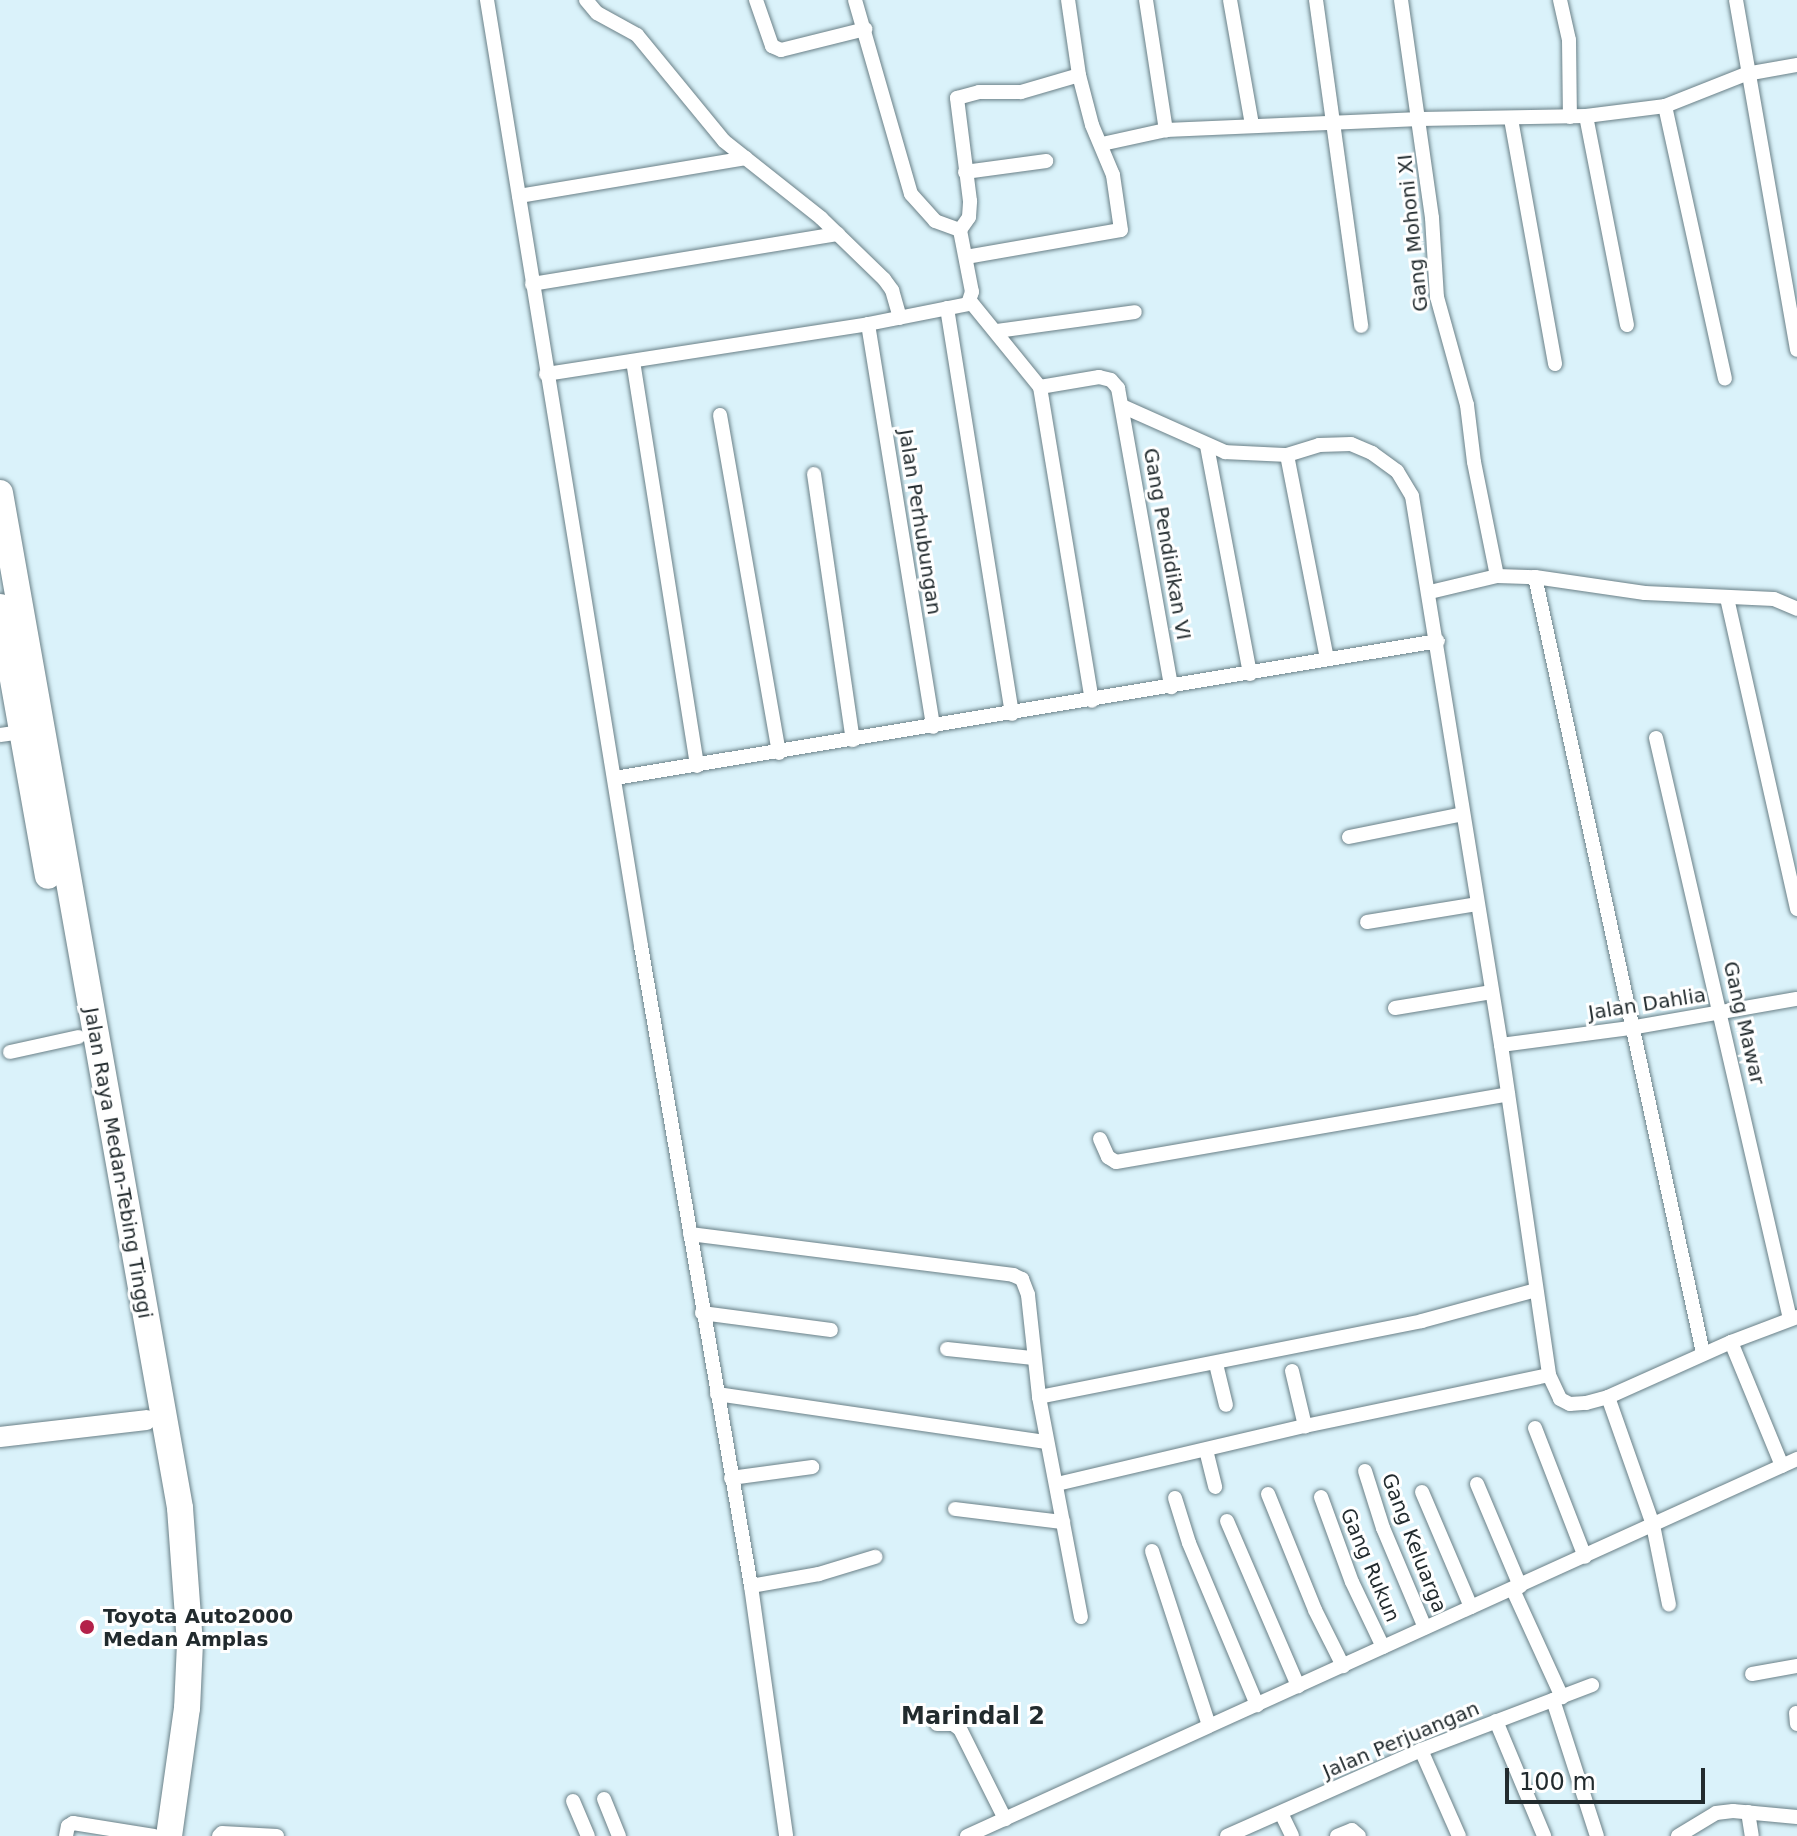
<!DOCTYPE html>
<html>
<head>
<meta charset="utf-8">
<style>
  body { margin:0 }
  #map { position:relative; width:1797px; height:1836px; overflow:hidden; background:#daf2fa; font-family:"DejaVu Sans",sans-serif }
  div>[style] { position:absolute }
  .roads { filter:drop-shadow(0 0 2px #6a8087) drop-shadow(0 0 2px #6a8087) }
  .street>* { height:14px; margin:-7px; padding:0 7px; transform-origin:7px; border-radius:7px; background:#fff }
  .secondary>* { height:20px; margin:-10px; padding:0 10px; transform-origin:10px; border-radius:10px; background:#fff }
  .highway>* { height:26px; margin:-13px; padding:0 13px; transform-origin:13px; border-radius:13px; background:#fff }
  .dots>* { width:22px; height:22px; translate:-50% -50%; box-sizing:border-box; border:4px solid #fff; border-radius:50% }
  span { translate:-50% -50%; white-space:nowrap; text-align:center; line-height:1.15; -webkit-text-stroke:6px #fff; paint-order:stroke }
  .street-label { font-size:20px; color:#222b2e }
  .poi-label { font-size:20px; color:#222b2e; font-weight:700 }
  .left { translate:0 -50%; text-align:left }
  .quarter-label { font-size:24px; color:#222b2e; font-weight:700 }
  .scale { position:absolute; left:1505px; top:1768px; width:200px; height:36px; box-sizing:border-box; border:4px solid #222b2e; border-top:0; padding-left:10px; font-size:24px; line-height:28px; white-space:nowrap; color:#222b2e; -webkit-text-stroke:6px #fff; paint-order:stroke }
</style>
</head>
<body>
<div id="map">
  <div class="roads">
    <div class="street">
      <div style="left:487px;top:0;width:958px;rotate:80.75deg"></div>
      <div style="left:641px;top:946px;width:649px;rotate:80.25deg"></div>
      <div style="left:751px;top:1586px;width:252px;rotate:82deg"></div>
      <div style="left:586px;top:0;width:17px;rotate:50deg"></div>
      <div style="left:597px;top:13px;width:46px;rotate:28.8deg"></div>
      <div style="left:637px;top:35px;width:137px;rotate:50.6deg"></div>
      <div style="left:724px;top:141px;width:124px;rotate:38.4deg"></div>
      <div style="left:821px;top:218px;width:88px;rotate:44.1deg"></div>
      <div style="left:884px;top:279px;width:14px;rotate:54deg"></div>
      <div style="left:892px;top:290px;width:29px;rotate:74deg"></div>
      <div style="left:756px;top:0;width:49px;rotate:70.8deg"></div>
      <div style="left:772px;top:46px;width:10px;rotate:24deg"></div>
      <div style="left:781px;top:50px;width:87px;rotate:-14deg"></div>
      <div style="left:855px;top:0;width:202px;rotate:73.9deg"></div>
      <div style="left:911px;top:194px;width:36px;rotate:48deg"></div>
      <div style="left:935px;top:221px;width:27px;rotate:20deg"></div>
      <div style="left:1146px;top:0;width:132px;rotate:81.3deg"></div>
      <div style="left:1230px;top:0;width:127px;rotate:80deg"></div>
      <div style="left:1316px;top:0;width:329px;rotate:82.1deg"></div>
      <div style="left:1401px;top:0;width:220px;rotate:81.9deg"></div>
      <div style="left:1432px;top:218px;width:79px;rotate:86.4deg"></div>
      <div style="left:1437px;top:297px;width:112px;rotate:74.5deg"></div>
      <div style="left:1467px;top:405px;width:57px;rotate:83deg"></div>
      <div style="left:1474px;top:462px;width:116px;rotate:78.6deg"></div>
      <div style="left:1560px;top:0;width:41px;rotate:77.3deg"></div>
      <div style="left:1569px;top:40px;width:77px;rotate:89.3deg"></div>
      <div style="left:1736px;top:0;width:355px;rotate:80.1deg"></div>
      <div style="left:1665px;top:106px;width:279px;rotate:77.6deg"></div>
      <div style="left:1586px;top:116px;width:213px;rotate:78.9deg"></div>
      <div style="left:1511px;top:119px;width:249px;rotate:79.8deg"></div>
      <div style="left:1102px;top:144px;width:66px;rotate:-12.3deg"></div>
      <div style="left:1166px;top:130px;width:254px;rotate:-2.5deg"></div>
      <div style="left:1420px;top:119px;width:166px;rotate:-1deg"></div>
      <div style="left:1586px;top:116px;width:80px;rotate:-7.2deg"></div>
      <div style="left:1665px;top:106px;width:87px;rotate:-21.6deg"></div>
      <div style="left:1746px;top:74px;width:52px;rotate:-10deg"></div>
      <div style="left:965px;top:172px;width:82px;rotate:-7.7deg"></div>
      <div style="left:519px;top:196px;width:230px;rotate:-9.5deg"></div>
      <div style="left:966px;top:257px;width:157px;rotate:-9.9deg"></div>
      <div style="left:1121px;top:230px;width:56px;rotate:-98.3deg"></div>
      <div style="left:1113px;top:175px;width:54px;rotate:-112.8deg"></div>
      <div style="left:1092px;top:125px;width:52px;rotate:-104.6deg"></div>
      <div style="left:1079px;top:75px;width:76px;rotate:-98.3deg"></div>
      <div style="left:532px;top:284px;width:310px;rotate:-9.3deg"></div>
      <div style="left:970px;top:301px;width:111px;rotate:50.9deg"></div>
      <div style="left:1040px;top:387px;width:318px;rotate:80.6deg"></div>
      <div style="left:947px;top:308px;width:411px;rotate:80.9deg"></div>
      <div style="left:868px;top:324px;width:408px;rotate:80.8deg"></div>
      <div style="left:997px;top:331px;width:139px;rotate:-7.8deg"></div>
      <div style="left:633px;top:361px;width:410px;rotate:81deg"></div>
      <div style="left:546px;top:374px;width:326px;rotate:-8.8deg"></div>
      <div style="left:868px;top:324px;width:102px;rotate:-11.3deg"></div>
      <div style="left:968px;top:304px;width:13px;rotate:-72deg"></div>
      <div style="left:972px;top:292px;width:63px;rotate:-101deg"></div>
      <div style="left:960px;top:230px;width:16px;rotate:-55deg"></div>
      <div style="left:969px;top:217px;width:16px;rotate:-86deg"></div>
      <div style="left:970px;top:201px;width:104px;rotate:-97.2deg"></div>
      <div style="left:957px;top:98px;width:23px;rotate:-15deg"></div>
      <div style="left:979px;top:92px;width:42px"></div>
      <div style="left:1021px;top:92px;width:60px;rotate:-16.3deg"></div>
      <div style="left:1040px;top:387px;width:60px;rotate:-9.6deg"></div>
      <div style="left:1099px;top:377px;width:12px;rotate:14deg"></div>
      <div style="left:1111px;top:380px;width:11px;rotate:49deg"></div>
      <div style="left:1118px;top:388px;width:304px;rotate:79.9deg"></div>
      <div style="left:1124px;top:407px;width:111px;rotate:24deg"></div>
      <div style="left:1225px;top:452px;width:62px;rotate:2.8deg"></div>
      <div style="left:1287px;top:455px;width:208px;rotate:78.9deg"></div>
      <div style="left:720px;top:415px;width:343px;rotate:80.1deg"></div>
      <div style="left:1207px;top:446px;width:232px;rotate:79.3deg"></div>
      <div style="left:1287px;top:455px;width:34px;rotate:-17deg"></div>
      <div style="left:1319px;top:445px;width:32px;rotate:-2deg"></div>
      <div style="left:1351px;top:444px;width:23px;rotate:23deg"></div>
      <div style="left:1372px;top:453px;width:31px;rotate:36deg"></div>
      <div style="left:1397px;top:471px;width:29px;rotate:59deg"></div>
      <div style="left:1412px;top:496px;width:556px;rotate:80.79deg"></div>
      <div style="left:1501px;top:1045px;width:333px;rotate:81.7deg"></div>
      <div style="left:1549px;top:1375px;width:26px;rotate:65deg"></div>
      <div style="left:1560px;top:1399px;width:11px;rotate:27deg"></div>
      <div style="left:1570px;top:1404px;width:16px;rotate:-4deg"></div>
      <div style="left:1586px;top:1403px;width:23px;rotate:-15deg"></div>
      <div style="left:1608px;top:1397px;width:135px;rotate:-24.1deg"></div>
      <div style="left:1731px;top:1342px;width:71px;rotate:-20.7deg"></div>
      <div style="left:814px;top:474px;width:269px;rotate:81.7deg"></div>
      <div style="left:1535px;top:577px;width:794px;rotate:77.78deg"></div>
      <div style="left:1430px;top:592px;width:69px;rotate:-13.4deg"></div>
      <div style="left:1497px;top:576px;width:38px;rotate:2deg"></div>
      <div style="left:1535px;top:577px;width:111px;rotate:8.3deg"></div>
      <div style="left:1645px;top:593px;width:129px;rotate:2.7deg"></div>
      <div style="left:1774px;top:599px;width:25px;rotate:23deg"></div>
      <div style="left:1727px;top:598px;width:319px;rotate:77.3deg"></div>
      <div style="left:0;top:735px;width:22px;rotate:-8deg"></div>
      <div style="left:1656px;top:738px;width:596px;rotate:77.01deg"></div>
      <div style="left:615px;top:778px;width:834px;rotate:-9.45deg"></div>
      <div style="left:1349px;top:837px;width:116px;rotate:-11.4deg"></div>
      <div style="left:1367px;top:922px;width:111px;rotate:-9.3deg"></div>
      <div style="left:1395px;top:1008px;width:98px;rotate:-9.4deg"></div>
      <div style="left:1501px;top:1045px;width:130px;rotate:-7.5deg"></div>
      <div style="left:1630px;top:1028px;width:169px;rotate:-9.9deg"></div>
      <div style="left:10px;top:1052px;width:70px;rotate:-12.4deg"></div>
      <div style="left:1100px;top:1139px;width:20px;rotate:66deg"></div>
      <div style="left:1108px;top:1157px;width:9px;rotate:32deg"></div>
      <div style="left:1116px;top:1162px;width:398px;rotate:-9.8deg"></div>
      <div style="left:690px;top:1234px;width:326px;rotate:7.2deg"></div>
      <div style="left:1013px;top:1275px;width:10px;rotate:24deg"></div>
      <div style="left:1022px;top:1279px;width:17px;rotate:69deg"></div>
      <div style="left:1028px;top:1295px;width:103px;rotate:83.8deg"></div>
      <div style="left:1039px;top:1397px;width:224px;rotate:79.2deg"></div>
      <div style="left:702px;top:1313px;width:130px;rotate:7.5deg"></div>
      <div style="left:1731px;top:1342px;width:134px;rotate:67.6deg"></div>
      <div style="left:947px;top:1349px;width:85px;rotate:6deg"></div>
      <div style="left:1216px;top:1364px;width:42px;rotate:76.3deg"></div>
      <div style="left:1292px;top:1371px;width:57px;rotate:76.7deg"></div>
      <div style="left:717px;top:1394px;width:333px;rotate:8.3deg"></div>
      <div style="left:1039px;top:1397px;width:390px;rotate:-11.2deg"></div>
      <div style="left:1422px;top:1321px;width:118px;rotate:-15.2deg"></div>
      <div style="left:1608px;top:1397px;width:136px;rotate:70.6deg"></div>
      <div style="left:1653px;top:1525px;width:81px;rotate:78.6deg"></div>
      <div style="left:1535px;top:1428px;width:138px;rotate:68.8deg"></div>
      <div style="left:1206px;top:1450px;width:38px;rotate:76deg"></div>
      <div style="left:1365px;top:1471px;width:60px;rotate:72.5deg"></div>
      <div style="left:1383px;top:1528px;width:108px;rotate:67.2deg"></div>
      <div style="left:731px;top:1478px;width:82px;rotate:-7.7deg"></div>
      <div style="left:1057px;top:1484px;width:255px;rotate:-13.2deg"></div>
      <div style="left:1305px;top:1426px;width:249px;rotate:-11.8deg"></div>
      <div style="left:1477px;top:1484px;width:111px;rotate:67.1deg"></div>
      <div style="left:1422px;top:1492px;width:125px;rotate:66.9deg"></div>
      <div style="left:1268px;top:1494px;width:125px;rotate:67.9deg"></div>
      <div style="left:1315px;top:1610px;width:63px;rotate:63.4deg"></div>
      <div style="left:1321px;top:1497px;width:90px;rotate:70deg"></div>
      <div style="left:1352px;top:1582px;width:72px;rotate:64.5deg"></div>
      <div style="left:1175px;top:1498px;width:47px;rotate:72.7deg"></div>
      <div style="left:1189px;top:1543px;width:176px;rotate:67.2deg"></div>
      <div style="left:955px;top:1509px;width:109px;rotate:6.9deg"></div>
      <div style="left:1227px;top:1521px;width:180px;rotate:66.7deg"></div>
      <div style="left:1152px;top:1551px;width:183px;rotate:71.9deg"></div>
      <div style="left:751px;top:1586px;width:69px;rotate:-10deg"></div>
      <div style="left:819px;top:1574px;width:59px;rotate:-16.9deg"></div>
      <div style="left:1513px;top:1590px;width:118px;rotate:65.4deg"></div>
      <div style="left:1752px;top:1674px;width:46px;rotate:-10.1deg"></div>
      <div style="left:1553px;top:1700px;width:143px;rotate:72.1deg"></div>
      <div style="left:1796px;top:1713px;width:11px;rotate:85deg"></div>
      <div style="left:1496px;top:1721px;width:125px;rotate:67.3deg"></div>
      <div style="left:937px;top:1724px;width:16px"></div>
      <div style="left:953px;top:1724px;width:9px;rotate:36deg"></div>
      <div style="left:960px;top:1729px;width:101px;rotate:63.4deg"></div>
      <div style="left:1421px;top:1750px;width:94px;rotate:66.2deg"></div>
      <div style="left:604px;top:1799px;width:40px;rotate:68deg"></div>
      <div style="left:573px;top:1801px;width:38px;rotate:67deg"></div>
      <div style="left:1748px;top:1812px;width:24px;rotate:81deg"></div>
      <div style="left:1281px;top:1813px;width:25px;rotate:64deg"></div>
      <div style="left:66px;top:1836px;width:10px;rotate:-79deg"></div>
      <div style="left:68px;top:1826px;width:6px;rotate:-31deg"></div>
      <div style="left:73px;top:1823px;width:82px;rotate:9.1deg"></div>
      <div style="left:219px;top:1836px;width:4px;rotate:-45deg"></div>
      <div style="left:222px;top:1833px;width:55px;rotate:3.1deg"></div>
      <div style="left:967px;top:1836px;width:912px;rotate:-24.43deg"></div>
      <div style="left:1227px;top:1836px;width:212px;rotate:-23.9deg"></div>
      <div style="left:1421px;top:1750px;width:183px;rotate:-20.8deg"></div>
      <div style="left:1337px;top:1836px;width:16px;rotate:-22deg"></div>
      <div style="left:1352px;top:1830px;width:9px;rotate:41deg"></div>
      <div style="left:1678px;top:1836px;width:44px;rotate:-31.2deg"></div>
      <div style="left:1716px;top:1813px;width:17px;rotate:-7deg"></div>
      <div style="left:1733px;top:1811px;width:64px;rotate:5.4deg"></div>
    </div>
    <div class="secondary">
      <div style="left:0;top:1437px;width:147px;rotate:-6.6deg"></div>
    </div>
    <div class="highway">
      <div style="left:0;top:493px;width:1031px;rotate:79.94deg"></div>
      <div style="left:180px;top:1508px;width:135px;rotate:85.8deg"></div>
      <div style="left:190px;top:1643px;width:65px;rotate:92.6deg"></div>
      <div style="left:187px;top:1708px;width:129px;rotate:98deg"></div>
      <div style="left:0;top:607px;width:273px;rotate:79.9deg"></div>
    </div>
  </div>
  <div class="dots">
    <div style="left:87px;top:1627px;background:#b3224a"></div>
  </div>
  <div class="street-label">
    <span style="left:1413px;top:233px;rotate:-96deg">Gang Mohoni XI</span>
    <span style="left:920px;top:522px;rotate:81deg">Jalan Perhubungan</span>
    <span style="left:1167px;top:544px;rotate:80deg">Gang Pendidikan VI</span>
    <span style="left:1647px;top:1004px;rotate:-9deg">Jalan Dahlia</span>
    <span style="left:1744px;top:1023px;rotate:77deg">Gang Mawar</span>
    <span style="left:118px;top:1163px;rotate:80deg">Jalan Raya Medan-Tebing Tinggi</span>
    <span style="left:1414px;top:1543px;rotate:69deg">Gang Keluarga</span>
    <span style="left:1370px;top:1565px;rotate:67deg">Gang Rukun</span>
    <span style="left:1401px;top:1740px;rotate:-23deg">Jalan Perjuangan</span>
  </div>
  <div class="poi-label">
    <span class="left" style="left:103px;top:1628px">Toyota Auto2000<br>Medan Amplas</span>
  </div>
  <div class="quarter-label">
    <span style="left:973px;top:1717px">Marindal 2</span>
  </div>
  <div class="scale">100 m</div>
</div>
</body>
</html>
